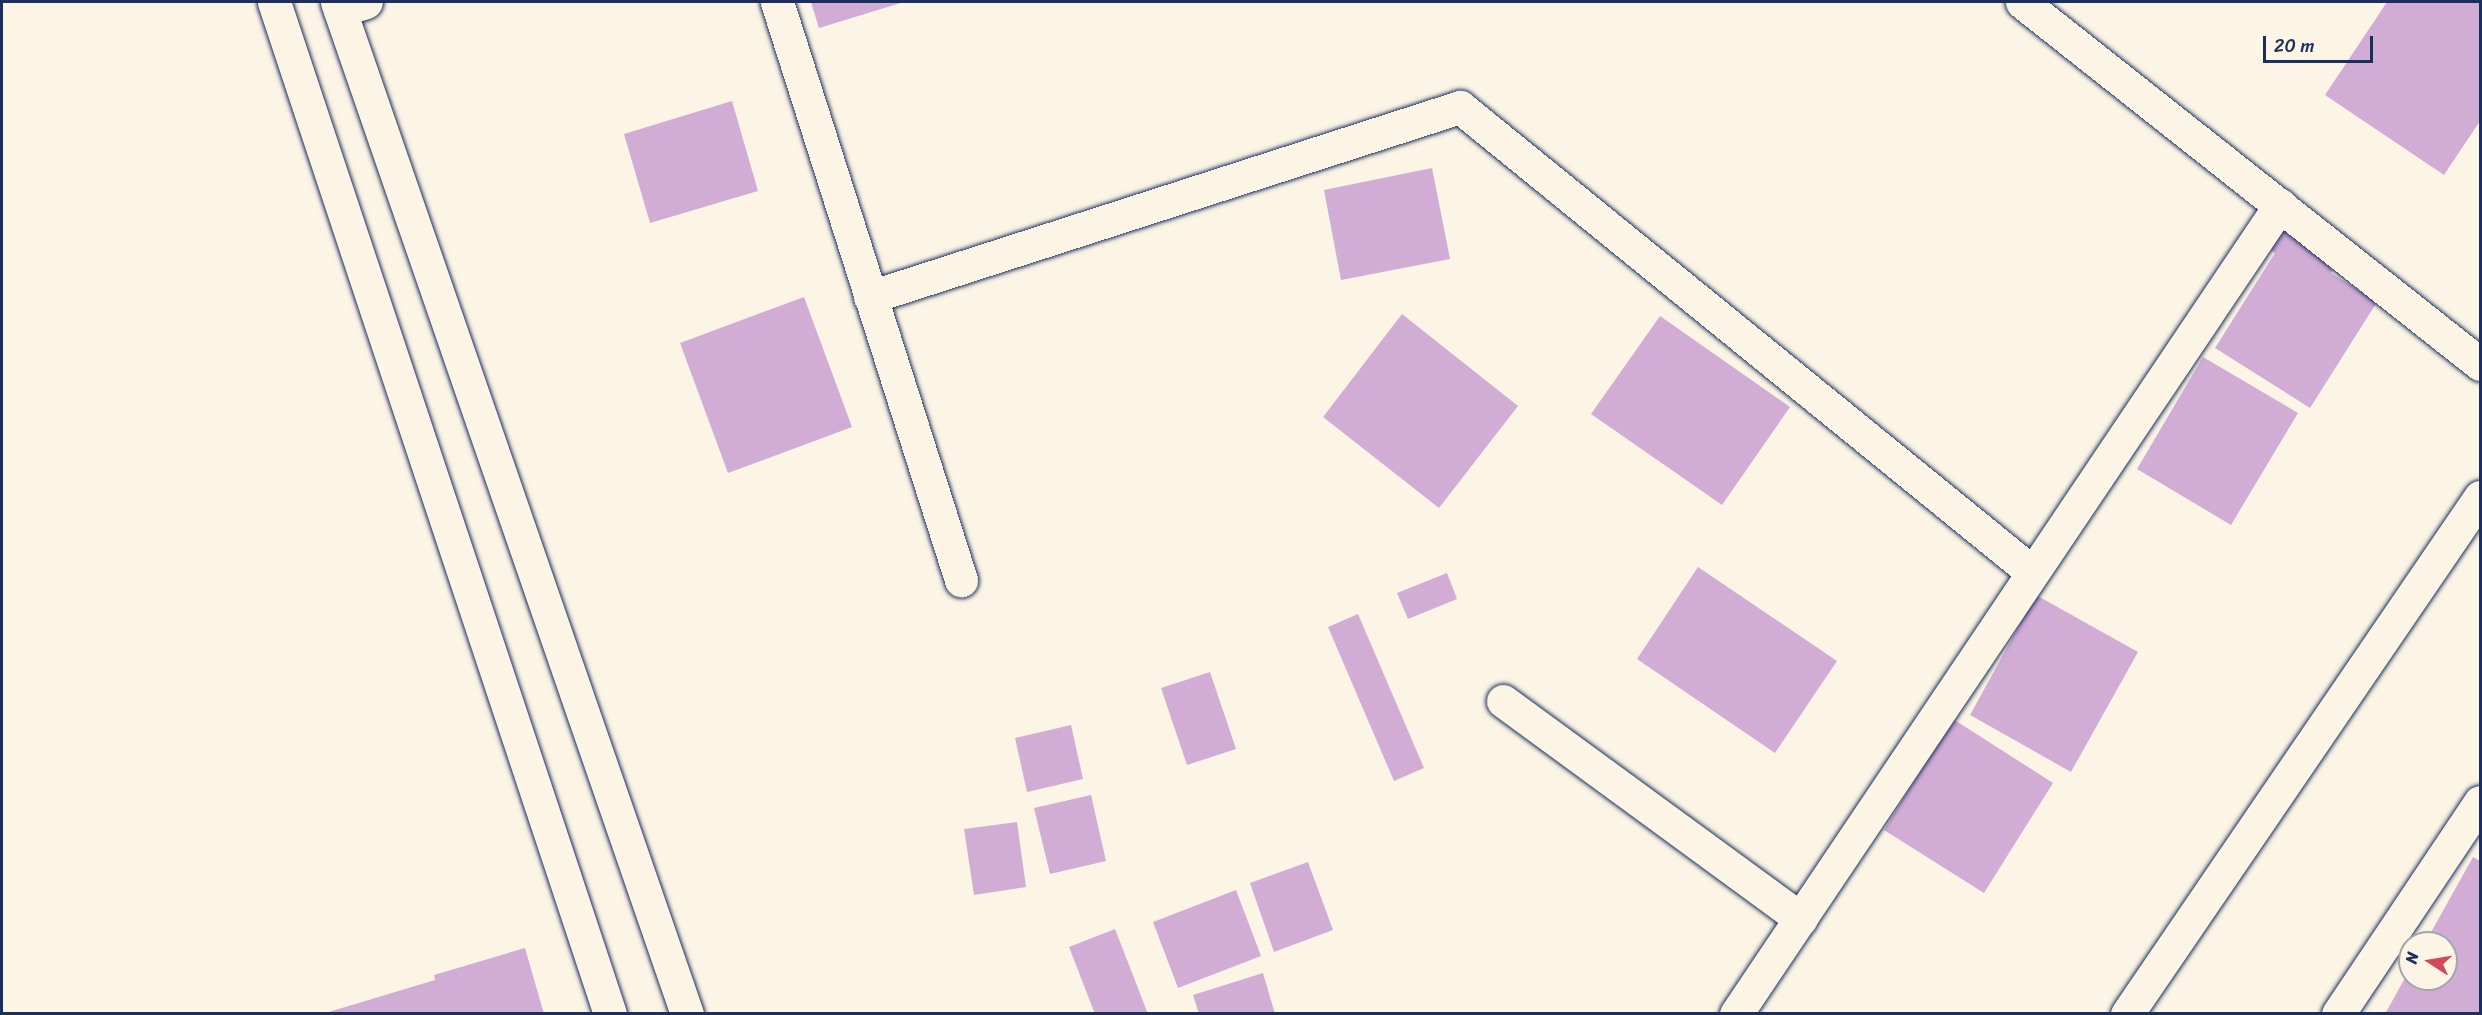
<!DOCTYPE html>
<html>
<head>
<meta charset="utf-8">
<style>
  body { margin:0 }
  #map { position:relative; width:2482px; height:1015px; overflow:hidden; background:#fcf5e5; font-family:Sriracha,sans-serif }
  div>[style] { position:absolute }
  .building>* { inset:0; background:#d1add6 }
  .roads { filter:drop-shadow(0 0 2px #1b2f5e) drop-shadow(0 0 2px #1b2f5e) }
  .minor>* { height:33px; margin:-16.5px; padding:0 16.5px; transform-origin:16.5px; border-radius:16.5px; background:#fcf5e5 }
  .major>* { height:33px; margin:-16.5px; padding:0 16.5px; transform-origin:16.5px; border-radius:16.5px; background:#fcf5e5 }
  span { translate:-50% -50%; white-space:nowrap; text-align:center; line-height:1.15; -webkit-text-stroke:4.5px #fcf5e5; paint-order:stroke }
  .frame { position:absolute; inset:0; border:3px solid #1b2f5e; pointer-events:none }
  .north { position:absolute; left:2398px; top:931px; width:60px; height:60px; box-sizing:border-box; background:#fcf5e5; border:2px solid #a2a6af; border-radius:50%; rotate:282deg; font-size:16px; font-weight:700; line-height:24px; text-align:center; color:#1b2f5e }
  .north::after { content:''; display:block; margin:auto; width:21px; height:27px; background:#d1495b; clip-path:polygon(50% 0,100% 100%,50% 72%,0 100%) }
  .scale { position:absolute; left:2263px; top:36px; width:110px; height:27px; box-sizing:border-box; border:3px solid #1b2f5e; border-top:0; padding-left:8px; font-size:18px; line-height:21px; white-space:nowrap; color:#1b2f5e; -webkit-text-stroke:4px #fcf5e5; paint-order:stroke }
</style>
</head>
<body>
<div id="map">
  <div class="building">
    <div style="clip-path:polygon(811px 2px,904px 2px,819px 28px)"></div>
    <div style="clip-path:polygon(2387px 2px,2480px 2px,2480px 121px,2444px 175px,2325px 95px)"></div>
    <div style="clip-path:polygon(732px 101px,758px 191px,650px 223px,624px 134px)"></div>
    <div style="clip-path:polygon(1432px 168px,1450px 259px,1341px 280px,1324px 190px)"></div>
    <div style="clip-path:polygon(2275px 226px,2336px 265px,2331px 273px,2377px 302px,2310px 408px,2215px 348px,2275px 253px,2263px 245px)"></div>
    <div style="clip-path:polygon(804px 297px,852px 427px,728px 473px,680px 343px)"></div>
    <div style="clip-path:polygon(1402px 314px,1518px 406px,1439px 508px,1323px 417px)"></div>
    <div style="clip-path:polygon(1660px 316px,1790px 407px,1722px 505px,1591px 414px)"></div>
    <div style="clip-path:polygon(2203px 357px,2298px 413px,2231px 525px,2137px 469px)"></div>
    <div style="clip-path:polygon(1698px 567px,1837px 661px,1775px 753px,1637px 659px)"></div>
    <div style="clip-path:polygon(1447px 573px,1457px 599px,1408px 619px,1397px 593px)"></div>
    <div style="clip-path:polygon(2036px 595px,2138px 652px,2071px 772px,1970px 715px)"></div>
    <div style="clip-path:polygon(1358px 614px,1424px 768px,1394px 781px,1328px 627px)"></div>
    <div style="clip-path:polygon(1210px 672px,1236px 749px,1187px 765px,1161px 688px)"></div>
    <div style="clip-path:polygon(1953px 719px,2053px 783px,1984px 893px,1884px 830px)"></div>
    <div style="clip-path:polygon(1071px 725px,1083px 779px,1027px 792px,1015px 738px)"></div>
    <div style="clip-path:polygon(1091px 795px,1106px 861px,1050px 874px,1034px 808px)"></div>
    <div style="clip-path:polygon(1017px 822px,1026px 887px,974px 895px,964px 829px)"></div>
    <div style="clip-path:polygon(2473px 857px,2480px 861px,2480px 1014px,2385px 1014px,2410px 969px,2410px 979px,2446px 979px,2446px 943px,2425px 943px)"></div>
    <div style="clip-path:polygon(1308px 862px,1333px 930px,1274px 952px,1250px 883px)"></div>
    <div style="clip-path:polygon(1236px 890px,1261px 956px,1178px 988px,1153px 922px)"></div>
    <div style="clip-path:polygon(1115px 929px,1148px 1014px,1095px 1014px,1069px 947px)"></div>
    <div style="clip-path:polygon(525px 948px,544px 1014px,322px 1014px,435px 980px,434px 975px)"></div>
    <div style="clip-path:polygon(1263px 973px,1275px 1014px,1199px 1014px,1193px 995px)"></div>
  </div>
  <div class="roads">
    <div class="minor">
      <div style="left:777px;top:2px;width:607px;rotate:72.34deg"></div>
      <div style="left:2022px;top:2px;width:584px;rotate:38.32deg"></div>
      <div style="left:340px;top:10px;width:27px;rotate:-17deg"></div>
      <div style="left:870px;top:297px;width:620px;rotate:-17.85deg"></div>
      <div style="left:1460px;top:107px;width:737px;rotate:39.11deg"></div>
      <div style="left:1503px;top:701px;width:369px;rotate:36.2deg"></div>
      <div style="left:1736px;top:1014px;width:975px;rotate:-56.08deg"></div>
      <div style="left:2127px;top:1014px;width:626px;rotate:-55.68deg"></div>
      <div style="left:2338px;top:1014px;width:255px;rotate:-56.2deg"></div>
    </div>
    <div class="major">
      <div style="left:274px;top:2px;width:1066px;rotate:71.63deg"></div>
      <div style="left:337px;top:2px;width:1071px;rotate:70.92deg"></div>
    </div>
  </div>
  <div class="frame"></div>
  <div class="north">N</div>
  <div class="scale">20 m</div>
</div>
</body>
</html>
